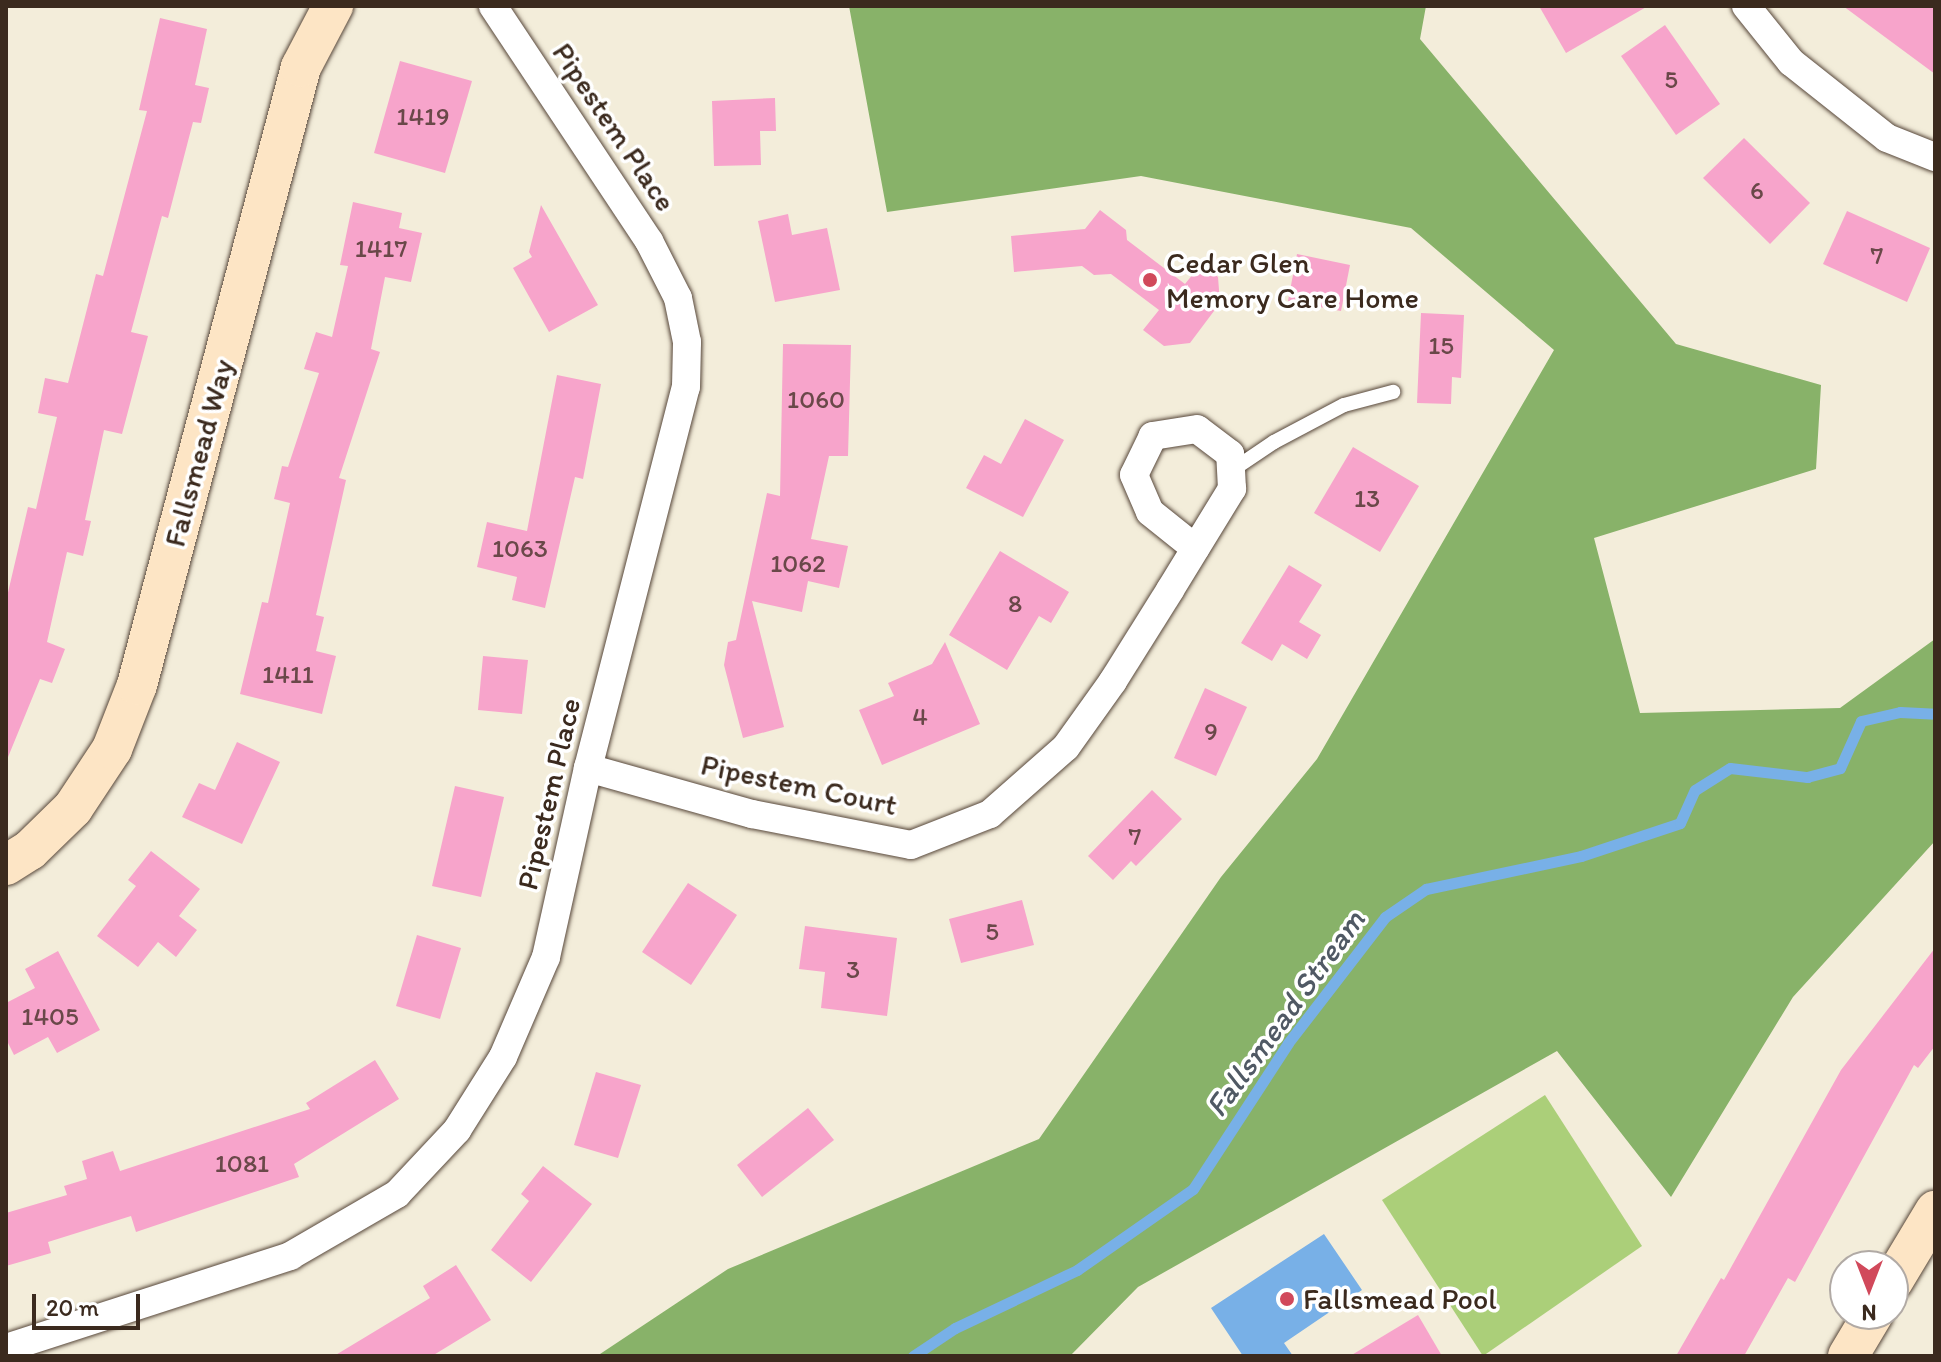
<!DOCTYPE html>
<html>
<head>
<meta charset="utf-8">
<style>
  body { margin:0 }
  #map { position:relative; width:1941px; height:1362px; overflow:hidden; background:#f3edda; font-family:Itim,sans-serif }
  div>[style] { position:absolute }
  .green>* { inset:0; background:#abcf79 }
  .forest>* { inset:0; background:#88b269 }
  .water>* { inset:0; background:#78b0e7 }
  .stream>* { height:11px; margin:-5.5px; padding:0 5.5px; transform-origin:5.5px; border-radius:5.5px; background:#78b0e7 }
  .building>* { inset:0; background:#f7a4cb }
  .roads { filter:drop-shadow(0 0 2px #57473a) drop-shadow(0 0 2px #57473a) }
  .lane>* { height:14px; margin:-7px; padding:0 7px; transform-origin:7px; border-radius:7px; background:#fff }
  .street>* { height:28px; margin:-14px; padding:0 14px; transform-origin:14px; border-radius:14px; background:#fff }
  .secondary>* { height:40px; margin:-20px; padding:0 20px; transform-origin:20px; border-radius:20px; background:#fde5c5 }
  .dots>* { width:22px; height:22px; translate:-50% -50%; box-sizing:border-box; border:4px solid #fff; border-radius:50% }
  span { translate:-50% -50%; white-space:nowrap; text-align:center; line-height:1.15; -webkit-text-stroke:7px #fff; paint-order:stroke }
  .number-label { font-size:26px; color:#6a4849 }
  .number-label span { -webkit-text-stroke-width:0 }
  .street-label { font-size:30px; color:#3b2a1e }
  .poi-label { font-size:30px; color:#3b2a1e }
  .left { translate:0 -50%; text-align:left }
  .water-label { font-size:32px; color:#505964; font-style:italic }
  .frame { position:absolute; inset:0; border:8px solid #3b2a1e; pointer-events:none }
  .north { position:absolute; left:1829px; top:1250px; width:80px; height:80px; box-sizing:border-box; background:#fff; border:2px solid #b1aaa5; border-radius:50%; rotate:180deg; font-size:22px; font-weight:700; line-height:32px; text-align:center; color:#3b2a1e }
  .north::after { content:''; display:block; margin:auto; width:28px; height:36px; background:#d1495b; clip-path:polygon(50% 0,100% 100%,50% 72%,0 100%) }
  .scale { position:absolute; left:32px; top:1294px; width:108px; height:36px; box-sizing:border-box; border:4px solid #3b2a1e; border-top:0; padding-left:10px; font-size:24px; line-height:28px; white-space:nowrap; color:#3b2a1e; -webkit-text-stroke:6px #fff; paint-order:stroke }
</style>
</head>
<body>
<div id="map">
  <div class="green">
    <div style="clip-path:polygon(1545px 1095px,1642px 1246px,1483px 1356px,1382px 1200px)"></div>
  </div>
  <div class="forest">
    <div style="clip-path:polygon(849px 6px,1426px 6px,1420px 39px,1676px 344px,1821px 385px,1816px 469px,1594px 538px,1640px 713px,1840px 708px,1935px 639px,1935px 841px,1793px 997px,1671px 1197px,1557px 1051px,1138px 1287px,1070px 1356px,597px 1356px,728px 1269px,1039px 1139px,1221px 877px,1317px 759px,1554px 350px,1411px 228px,1141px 176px,887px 212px)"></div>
  </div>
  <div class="water">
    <div style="clip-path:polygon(1324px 1234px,1362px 1290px,1284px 1343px,1293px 1356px,1243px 1356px,1211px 1308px)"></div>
  </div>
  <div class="stream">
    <div style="left:913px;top:1356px;width:50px;rotate:-33.7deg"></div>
    <div style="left:955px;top:1328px;width:135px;rotate:-25.4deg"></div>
    <div style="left:1077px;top:1270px;width:141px;rotate:-34.9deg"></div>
    <div style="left:1193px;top:1189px;width:174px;rotate:-56.9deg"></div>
    <div style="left:1288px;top:1043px;width:159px;rotate:-52.4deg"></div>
    <div style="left:1385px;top:917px;width:50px;rotate:-34.3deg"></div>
    <div style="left:1426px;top:889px;width:158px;rotate:-12deg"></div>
    <div style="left:1581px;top:856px;width:104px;rotate:-18.4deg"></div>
    <div style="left:1680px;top:823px;width:36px;rotate:-66deg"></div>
    <div style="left:1695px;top:790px;width:41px;rotate:-32.2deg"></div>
    <div style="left:1730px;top:768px;width:78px;rotate:6.7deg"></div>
    <div style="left:1807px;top:777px;width:34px;rotate:-15deg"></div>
    <div style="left:1840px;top:768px;width:51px;rotate:-65.9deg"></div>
    <div style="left:1861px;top:721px;width:40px;rotate:-13deg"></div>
    <div style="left:1900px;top:712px;width:35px;rotate:3deg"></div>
  </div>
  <div class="building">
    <div style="clip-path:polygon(1539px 6px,1648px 6px,1566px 53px)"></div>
    <div style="clip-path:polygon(1843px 6px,1935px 6px,1935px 74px)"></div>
    <div style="clip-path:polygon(160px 18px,207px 29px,195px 85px,209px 88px,201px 123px,193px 122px,168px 218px,162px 216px,131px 332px,148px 336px,122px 434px,104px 430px,85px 520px,91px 521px,83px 556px,67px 552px,47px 642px,65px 649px,52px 683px,40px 679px,6px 762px,6px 601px,28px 507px,36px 509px,57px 417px,38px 413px,45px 378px,68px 383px,96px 274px,103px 276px,147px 111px,139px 110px)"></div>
    <div style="clip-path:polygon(1665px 25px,1720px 104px,1676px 135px,1621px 56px)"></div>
    <div style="clip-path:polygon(400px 61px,472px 81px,445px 173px,374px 153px)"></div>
    <div style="clip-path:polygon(775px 98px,776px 131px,760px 131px,761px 165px,714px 166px,712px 101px)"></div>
    <div style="clip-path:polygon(1744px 138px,1810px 203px,1770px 244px,1703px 178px)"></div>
    <div style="clip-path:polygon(353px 202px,402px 213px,399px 228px,422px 233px,411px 282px,385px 277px,371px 349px,380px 352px,339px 478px,346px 480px,316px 615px,324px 617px,316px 651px,336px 656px,322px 714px,240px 694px,262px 602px,268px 603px,290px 503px,274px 499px,282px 466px,288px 467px,319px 373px,304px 369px,316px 332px,332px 337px,348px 266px,340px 265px)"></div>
    <div style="clip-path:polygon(541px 205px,598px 305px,549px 332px,513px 268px,532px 257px,529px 252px)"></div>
    <div style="clip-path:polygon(1100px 210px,1126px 230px,1127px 240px,1185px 284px,1201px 264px,1218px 277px,1220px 303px,1190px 343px,1164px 346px,1143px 330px,1159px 310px,1111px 274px,1094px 275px,1082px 266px,1014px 272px,1011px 236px,1085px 229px)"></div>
    <div style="clip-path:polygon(1847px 211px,1930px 248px,1907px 302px,1823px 264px)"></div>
    <div style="clip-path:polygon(788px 214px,792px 235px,827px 228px,840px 290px,775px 302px,758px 221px)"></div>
    <div style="clip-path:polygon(1297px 254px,1350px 265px,1341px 311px,1288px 301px)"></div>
    <div style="clip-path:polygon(1421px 313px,1464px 315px,1461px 378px,1452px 377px,1451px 404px,1417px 403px)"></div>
    <div style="clip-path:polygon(783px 344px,851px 345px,848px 456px,829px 456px,811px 539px,848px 546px,839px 588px,808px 581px,802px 612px,752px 601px,784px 727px,743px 738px,724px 665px,728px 642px,736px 640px,767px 493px,780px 496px)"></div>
    <div style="clip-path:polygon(557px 375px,601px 384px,583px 479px,575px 477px,545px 608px,512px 600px,517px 577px,477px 567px,487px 522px,527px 531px)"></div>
    <div style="clip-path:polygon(1025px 419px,1064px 440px,1023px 517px,966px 488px,984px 455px,1001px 464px)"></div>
    <div style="clip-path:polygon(1353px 447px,1419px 486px,1380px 552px,1314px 513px)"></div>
    <div style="clip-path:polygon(1000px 551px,1069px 592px,1051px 623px,1039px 616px,1007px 670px,949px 635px)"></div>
    <div style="clip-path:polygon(1289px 565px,1322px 585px,1299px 622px,1321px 635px,1307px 659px,1282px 644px,1272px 661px,1241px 643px)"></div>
    <div style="clip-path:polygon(945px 642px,980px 724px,882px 765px,859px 710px,894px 696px,888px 683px,932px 664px)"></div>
    <div style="clip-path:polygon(483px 656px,528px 660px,522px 714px,478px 710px)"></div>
    <div style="clip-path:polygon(1205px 688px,1247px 707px,1216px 776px,1174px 758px)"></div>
    <div style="clip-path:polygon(237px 742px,280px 762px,242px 844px,182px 817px,199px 783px,215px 790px)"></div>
    <div style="clip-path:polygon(455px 786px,504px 797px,481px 897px,432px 886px)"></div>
    <div style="clip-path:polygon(1152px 790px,1182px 819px,1136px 866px,1131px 861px,1113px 880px,1088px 856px)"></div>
    <div style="clip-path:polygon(151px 851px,200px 889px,179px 916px,197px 930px,176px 957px,158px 942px,138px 967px,97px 936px,136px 886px,128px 880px)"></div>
    <div style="clip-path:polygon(688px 883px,737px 915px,691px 985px,642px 952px)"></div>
    <div style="clip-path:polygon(1022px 900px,1034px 945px,961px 963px,949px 919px)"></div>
    <div style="clip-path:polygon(805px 926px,897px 938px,887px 1016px,821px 1008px,825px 972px,799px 969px)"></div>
    <div style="clip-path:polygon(417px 935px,461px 948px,440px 1019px,396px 1006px)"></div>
    <div style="clip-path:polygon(1935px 948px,1935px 1046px,1918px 1068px,1914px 1065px,1795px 1282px,1788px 1278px,1744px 1356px,1676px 1356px,1721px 1278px,1724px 1280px,1841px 1070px)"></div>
    <div style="clip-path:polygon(58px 951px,100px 1030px,57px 1053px,48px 1037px,14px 1055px,6px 1039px,6px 1003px,35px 988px,25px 969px)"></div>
    <div style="clip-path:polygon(375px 1060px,399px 1099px,294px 1164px,299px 1177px,136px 1232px,131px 1216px,48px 1242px,51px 1253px,6px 1266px,6px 1213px,67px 1195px,64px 1186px,87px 1179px,82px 1161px,113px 1151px,120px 1171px,310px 1109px,306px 1103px)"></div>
    <div style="clip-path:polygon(596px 1072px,641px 1085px,618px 1158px,574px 1145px)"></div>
    <div style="clip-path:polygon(808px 1108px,834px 1140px,762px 1197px,737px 1165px)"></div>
    <div style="clip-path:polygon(543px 1166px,592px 1204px,531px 1282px,491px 1250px,529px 1201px,521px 1194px)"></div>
    <div style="clip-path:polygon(456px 1265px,491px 1320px,432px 1356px,334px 1356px,430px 1298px,423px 1286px)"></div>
    <div style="clip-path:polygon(1418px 1315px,1442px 1356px,1350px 1356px)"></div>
  </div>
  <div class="roads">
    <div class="lane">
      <div style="left:1231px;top:471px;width:52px;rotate:-34deg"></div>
      <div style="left:1274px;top:442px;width:79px;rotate:-27.9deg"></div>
      <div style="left:1344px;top:405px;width:51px;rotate:-14.9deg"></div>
    </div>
    <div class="street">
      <div style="left:1746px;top:6px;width:72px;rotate:51.2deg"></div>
      <div style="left:1791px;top:62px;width:122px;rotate:38.4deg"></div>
      <div style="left:1887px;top:138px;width:52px;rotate:21.6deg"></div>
      <div style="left:588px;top:768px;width:170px;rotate:15.7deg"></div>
      <div style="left:752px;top:814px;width:162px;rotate:11deg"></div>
      <div style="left:911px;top:845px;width:85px;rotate:-21.4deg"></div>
      <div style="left:990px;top:814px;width:101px;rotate:-41.4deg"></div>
      <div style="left:1066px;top:747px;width:81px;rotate:-54.5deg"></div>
      <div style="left:1113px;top:681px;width:107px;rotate:-57.9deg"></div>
      <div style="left:1170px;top:590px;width:119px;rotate:-58.5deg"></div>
      <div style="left:1232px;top:489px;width:35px;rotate:-93deg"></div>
      <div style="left:1230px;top:454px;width:41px;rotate:-142.9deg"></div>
      <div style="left:1197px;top:429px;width:45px;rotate:171deg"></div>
      <div style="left:1153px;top:436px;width:43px;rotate:116deg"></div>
      <div style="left:1134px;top:475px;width:40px;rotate:66.6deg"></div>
      <div style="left:1150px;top:512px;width:58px;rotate:38.7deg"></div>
      <div style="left:6px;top:1348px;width:299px;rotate:-17.9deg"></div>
      <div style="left:290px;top:1256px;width:124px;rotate:-30.1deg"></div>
      <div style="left:397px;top:1194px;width:88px;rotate:-46.8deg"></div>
      <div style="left:457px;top:1130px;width:86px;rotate:-57.8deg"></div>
      <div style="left:503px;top:1057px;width:109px;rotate:-66.7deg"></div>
      <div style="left:546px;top:957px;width:194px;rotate:-77.5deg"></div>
      <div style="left:588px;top:768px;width:393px;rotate:-75.6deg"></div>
      <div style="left:686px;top:387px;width:45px;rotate:-88.7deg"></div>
      <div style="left:687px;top:342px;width:45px;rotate:-101.6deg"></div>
      <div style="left:678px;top:298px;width:64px;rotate:-117deg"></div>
      <div style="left:649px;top:241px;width:282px;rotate:-123.6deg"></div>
    </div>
    <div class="secondary">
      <div style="left:6px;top:865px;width:28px;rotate:-32deg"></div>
      <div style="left:30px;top:850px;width:60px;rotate:-44.3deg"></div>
      <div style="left:73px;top:808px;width:71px;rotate:-56.5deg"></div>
      <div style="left:112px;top:749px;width:69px;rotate:-68.7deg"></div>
      <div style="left:137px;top:685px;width:639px;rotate:-75.14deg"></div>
      <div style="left:301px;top:67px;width:69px;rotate:-62.3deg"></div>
      <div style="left:1893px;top:1281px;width:82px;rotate:-59deg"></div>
      <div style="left:1848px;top:1356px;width:49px;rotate:-59.2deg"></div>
    </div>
  </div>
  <div class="dots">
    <div style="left:1150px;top:280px;background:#d1495b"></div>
    <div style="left:1287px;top:1299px;background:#d1495b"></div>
  </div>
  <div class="number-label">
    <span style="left:1671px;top:80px">5</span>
    <span style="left:423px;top:117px">1419</span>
    <span style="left:1757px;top:191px">6</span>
    <span style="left:381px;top:249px">1417</span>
    <span style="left:1877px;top:256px">7</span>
    <span style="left:1441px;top:346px">15</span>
    <span style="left:816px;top:400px">1060</span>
    <span style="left:1367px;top:499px">13</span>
    <span style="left:520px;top:549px">1063</span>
    <span style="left:798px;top:564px">1062</span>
    <span style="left:1015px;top:604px">8</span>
    <span style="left:288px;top:675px">1411</span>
    <span style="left:920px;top:717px">4</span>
    <span style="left:1211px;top:732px">9</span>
    <span style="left:1135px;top:837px">7</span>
    <span style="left:992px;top:932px">5</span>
    <span style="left:853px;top:970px">3</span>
    <span style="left:50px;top:1017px">1405</span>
    <span style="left:242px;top:1164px">1081</span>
  </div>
  <div class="street-label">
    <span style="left:614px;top:127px;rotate:56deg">Pipestem Place</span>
    <span style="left:199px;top:453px;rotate:-75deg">Fallsmead Way</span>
    <span style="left:799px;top:785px;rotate:12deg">Pipestem Court</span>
    <span style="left:549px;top:794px;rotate:-77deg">Pipestem Place</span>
  </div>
  <div class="poi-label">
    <span class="left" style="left:1166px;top:280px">Cedar Glen<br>Memory Care Home</span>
    <span class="left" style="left:1303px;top:1299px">Fallsmead Pool</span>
  </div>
  <div class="water-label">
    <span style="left:1285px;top:1013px;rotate:-54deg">Fallsmead Stream</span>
  </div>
  <div class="frame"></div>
  <div class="north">N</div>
  <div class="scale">20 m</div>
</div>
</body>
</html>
